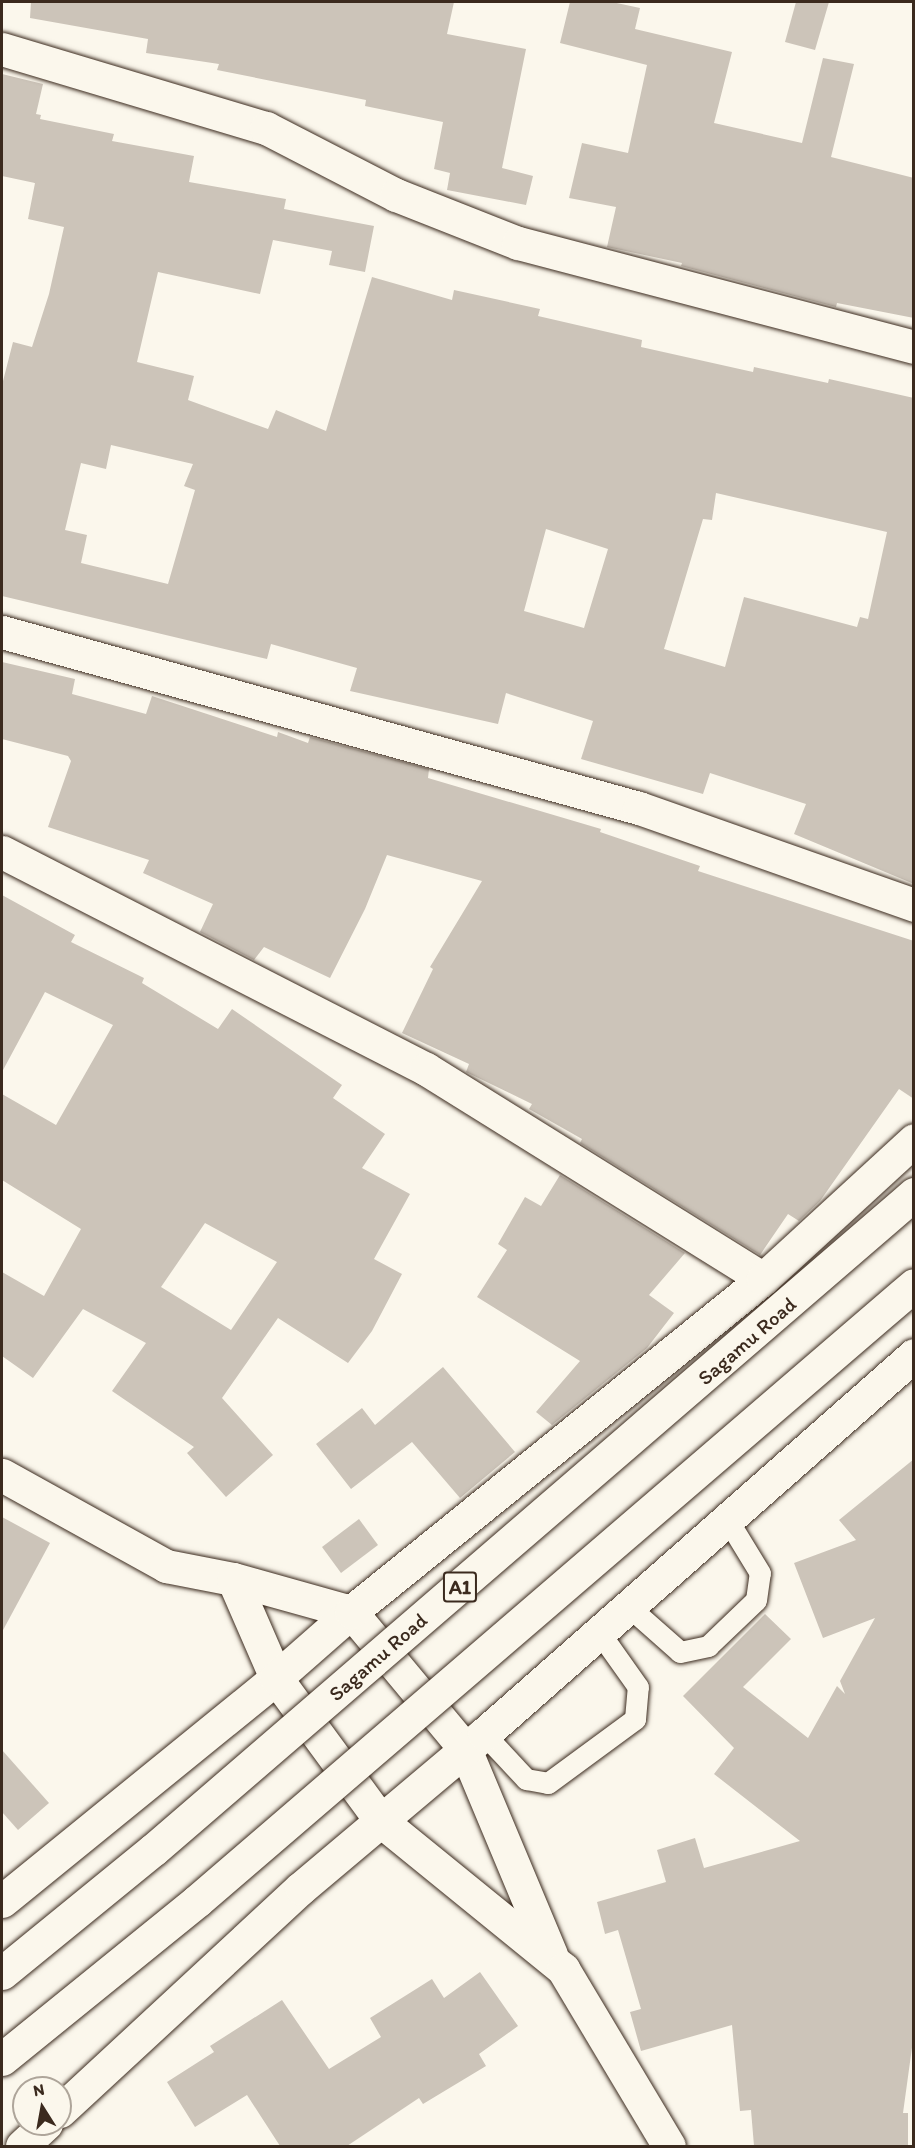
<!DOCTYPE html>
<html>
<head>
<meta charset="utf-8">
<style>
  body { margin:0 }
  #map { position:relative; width:915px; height:2148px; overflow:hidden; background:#fbf7ec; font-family:Itim,sans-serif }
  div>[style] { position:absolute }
  .building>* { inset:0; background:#ccc4b9 }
  .roads { filter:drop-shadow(0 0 2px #3b2a1e) drop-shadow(0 0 2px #3b2a1e) }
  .lane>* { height:21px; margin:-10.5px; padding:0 10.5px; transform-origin:10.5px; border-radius:10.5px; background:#fbf7ec }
  .street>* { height:33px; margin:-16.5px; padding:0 16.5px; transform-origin:16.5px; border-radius:16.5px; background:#fbf7ec }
  .secondary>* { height:33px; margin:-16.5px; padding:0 16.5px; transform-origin:16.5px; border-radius:16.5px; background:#fbf7ec }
  .primary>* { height:33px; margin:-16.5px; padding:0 16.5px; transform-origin:16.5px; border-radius:16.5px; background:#fbf7ec }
  .bridges { filter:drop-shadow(0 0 2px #3b2a1e) drop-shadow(0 0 2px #3b2a1e) }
  .highway-bridge>* { height:33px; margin:-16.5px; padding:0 16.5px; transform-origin:16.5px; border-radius:16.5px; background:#fbf7ec }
  span { translate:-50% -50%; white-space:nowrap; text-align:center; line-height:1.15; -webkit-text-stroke:4.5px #fbf7ec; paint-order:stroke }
  .shield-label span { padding:2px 4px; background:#fbf7ec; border:2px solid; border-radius:4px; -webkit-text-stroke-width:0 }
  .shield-label { font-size:20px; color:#3b2a1e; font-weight:700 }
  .street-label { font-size:21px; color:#3b2a1e }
  .frame { position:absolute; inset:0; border:3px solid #3b2a1e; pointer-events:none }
  .north { position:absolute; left:12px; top:2076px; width:60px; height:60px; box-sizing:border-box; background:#fbf7ec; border:2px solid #aea59a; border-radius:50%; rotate:349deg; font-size:16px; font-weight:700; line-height:24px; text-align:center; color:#3b2a1e }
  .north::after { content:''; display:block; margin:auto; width:21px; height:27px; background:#3b2a1e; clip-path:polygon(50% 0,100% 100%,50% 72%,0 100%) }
</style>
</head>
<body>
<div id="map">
  <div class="building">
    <div style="clip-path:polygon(31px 2px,454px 2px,447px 34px,526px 49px,502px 168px,533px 176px,526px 205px,447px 190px,450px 173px,434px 169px,443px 122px,365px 106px,366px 100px,217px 70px,219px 64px,146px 53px,148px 39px,30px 18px)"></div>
    <div style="clip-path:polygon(570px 2px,612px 2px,640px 8px,635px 29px,732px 52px,714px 123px,802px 143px,823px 58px,854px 64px,831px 157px,914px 178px,914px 318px,837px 303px,836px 307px,681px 266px,682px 263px,607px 247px,616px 207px,569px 198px,582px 143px,628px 153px,647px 65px,560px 43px)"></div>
    <div style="clip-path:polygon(796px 2px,829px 2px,815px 50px,785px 42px)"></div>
    <div style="clip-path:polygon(evenodd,2px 74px,43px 84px,36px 114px,41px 115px,40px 119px,114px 134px,112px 141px,194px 156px,189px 182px,286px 199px,284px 209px,374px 226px,365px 272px,329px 265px,332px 251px,273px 240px,260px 294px,158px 272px,137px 362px,194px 376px,188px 400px,268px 429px,276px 410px,326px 431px,372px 277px,452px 300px,454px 290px,540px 309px,538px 316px,642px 340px,641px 347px,753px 372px,754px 367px,828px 383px,829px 379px,914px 398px,914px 884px,794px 834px,806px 804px,710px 773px,703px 794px,581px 759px,593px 721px,506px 693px,498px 724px,350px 691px,357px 668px,271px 644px,267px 659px,2px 596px,2px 385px,13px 342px,32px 347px,49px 294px,64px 227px,28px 219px,35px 183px,2px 176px,2px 74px,111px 445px,193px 464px,184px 486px,195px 490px,168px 584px,81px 563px,87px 535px,65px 530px,81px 463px,106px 469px,111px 445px,2px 74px,716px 493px,887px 532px,868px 619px,860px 617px,857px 627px,744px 597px,725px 667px,664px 649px,703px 519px,712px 520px,716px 493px,2px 74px,546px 529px,608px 549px,584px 628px,524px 611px,546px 529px)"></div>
    <div style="clip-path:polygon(2px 662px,75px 679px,72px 694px,146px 714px,152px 696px,277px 737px,278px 732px,308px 743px,310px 737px,429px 769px,428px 778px,601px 829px,600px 832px,700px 866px,698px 871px,914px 941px,914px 1099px,899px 1089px,820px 1201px,799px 1221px,788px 1214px,760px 1255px,580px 1143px,582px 1139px,529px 1109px,532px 1104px,466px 1072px,469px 1064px,402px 1033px,433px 969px,430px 967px,482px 881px,387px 855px,365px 909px,330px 978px,264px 947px,254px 960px,200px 932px,213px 904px,143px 873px,149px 860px,48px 827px,71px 761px,68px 756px,2px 739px)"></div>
    <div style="clip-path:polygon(evenodd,2px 895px,75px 935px,71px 942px,144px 978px,142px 983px,218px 1029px,232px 1009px,342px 1085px,333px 1098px,385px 1134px,362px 1168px,410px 1194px,374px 1259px,402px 1274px,372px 1331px,348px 1363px,278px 1318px,222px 1398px,273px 1455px,226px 1497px,187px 1453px,194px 1447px,112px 1391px,146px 1343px,83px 1309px,33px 1378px,2px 1356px,2px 1272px,44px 1296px,81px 1229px,2px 1180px,2px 1094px,56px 1125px,113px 1025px,45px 992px,2px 1072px,2px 895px,205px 1223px,277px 1262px,231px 1330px,161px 1287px,205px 1223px)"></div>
    <div style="clip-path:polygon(560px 1175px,685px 1253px,649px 1295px,674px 1313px,647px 1348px,552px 1425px,536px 1412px,580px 1361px,477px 1297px,507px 1250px,498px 1244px,525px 1197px,541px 1206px)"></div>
    <div style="clip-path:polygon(443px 1367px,515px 1452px,460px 1498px,412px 1442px,351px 1489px,316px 1444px,362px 1408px,375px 1425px)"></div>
    <div style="clip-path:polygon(914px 1459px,914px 2033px,903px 2113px,908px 2113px,908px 2146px,754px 2146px,751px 2110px,740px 2111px,732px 2025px,641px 2051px,630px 2012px,641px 2009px,618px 1930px,605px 1934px,597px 1902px,666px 1882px,657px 1850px,695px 1838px,704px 1868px,800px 1841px,714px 1774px,734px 1748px,683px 1696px,765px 1614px,791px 1639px,743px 1687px,808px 1738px,837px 1686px,845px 1694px,840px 1681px,875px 1618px,823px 1638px,794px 1563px,856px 1540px,839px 1520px)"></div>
    <div style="clip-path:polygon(2px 1517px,50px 1543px,2px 1632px)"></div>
    <div style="clip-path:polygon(359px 1519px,378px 1545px,341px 1573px,322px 1547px)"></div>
    <div style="clip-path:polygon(2px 1750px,49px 1803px,18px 1830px,2px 1812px)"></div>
    <div style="clip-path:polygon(480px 1972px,518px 2026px,479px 2054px,486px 2066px,423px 2104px,419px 2098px,347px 2146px,280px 2146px,247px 2095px,195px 2127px,167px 2082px,214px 2052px,210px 2046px,282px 2000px,329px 2069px,381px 2037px,370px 2018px,432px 1979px,444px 1998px)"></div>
  </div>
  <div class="roads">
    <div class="lane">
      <div style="left:628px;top:1606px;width:69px;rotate:41.5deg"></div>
      <div style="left:680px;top:1652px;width:29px;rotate:-12deg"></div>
      <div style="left:708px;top:1646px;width:66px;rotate:-43.8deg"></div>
      <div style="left:756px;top:1600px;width:27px;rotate:-82deg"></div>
      <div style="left:760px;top:1573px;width:63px;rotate:-121.4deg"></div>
      <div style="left:484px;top:1734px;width:62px;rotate:47deg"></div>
      <div style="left:526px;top:1779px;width:22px;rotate:10deg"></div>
      <div style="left:548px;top:1783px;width:108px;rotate:-36.3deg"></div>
      <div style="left:635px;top:1719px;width:32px;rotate:-85deg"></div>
      <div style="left:638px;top:1687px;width:67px;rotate:-125.3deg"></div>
    </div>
    <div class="street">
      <div style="left:2px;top:49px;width:276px;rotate:16.7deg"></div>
      <div style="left:266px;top:128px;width:146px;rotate:27.3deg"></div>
      <div style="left:396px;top:195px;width:131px;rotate:21.5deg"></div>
      <div style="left:518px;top:243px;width:409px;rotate:14.7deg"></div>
      <div style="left:2px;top:632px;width:661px;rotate:15.45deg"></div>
      <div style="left:639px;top:808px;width:292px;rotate:19.4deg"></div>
      <div style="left:2px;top:852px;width:476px;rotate:27.1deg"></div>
      <div style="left:426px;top:1069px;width:397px;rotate:31.9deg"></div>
    </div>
    <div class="secondary">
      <div style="left:2px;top:1475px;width:188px;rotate:29deg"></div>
      <div style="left:166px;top:1566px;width:68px;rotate:11deg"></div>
      <div style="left:233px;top:1579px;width:123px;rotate:15.6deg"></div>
      <div style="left:351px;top:1612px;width:178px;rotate:50.2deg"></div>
      <div style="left:465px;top:1749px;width:223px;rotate:67.3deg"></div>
      <div style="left:233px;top:1579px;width:108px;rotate:66.5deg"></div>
      <div style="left:276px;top:1678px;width:177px;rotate:53.7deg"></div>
      <div style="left:381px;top:1821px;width:235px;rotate:39.1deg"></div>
      <div style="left:563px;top:1969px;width:206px;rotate:59.1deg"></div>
    </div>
    <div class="primary">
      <div style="left:2px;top:1901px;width:353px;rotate:-39.1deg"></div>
      <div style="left:276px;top:1678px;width:100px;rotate:-41.3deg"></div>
      <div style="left:351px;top:1612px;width:530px;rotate:-38.95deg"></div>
      <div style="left:763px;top:1279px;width:205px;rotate:-42.6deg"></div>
      <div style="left:60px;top:2111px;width:328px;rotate:-42.8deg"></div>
      <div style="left:301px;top:1888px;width:239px;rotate:-40.1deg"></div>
      <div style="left:484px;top:1734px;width:573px;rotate:-41.39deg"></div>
      <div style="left:22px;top:2146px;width:33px;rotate:-43deg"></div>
    </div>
  </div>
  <div class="bridges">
    <div class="highway-bridge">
      <div style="left:2px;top:1973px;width:195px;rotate:-39.2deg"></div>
      <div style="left:153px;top:1850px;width:1005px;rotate:-40.76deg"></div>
      <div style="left:2px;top:2059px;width:251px;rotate:-39deg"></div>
      <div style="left:197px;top:1901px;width:945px;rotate:-40.67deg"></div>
    </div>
  </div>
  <div class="shield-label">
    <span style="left:460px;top:1587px">A1</span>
  </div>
  <div class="street-label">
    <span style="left:747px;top:1341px;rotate:-41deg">Sagamu Road</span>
    <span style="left:378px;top:1657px;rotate:-41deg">Sagamu Road</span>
  </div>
  <div class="frame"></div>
  <div class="north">N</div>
</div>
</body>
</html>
